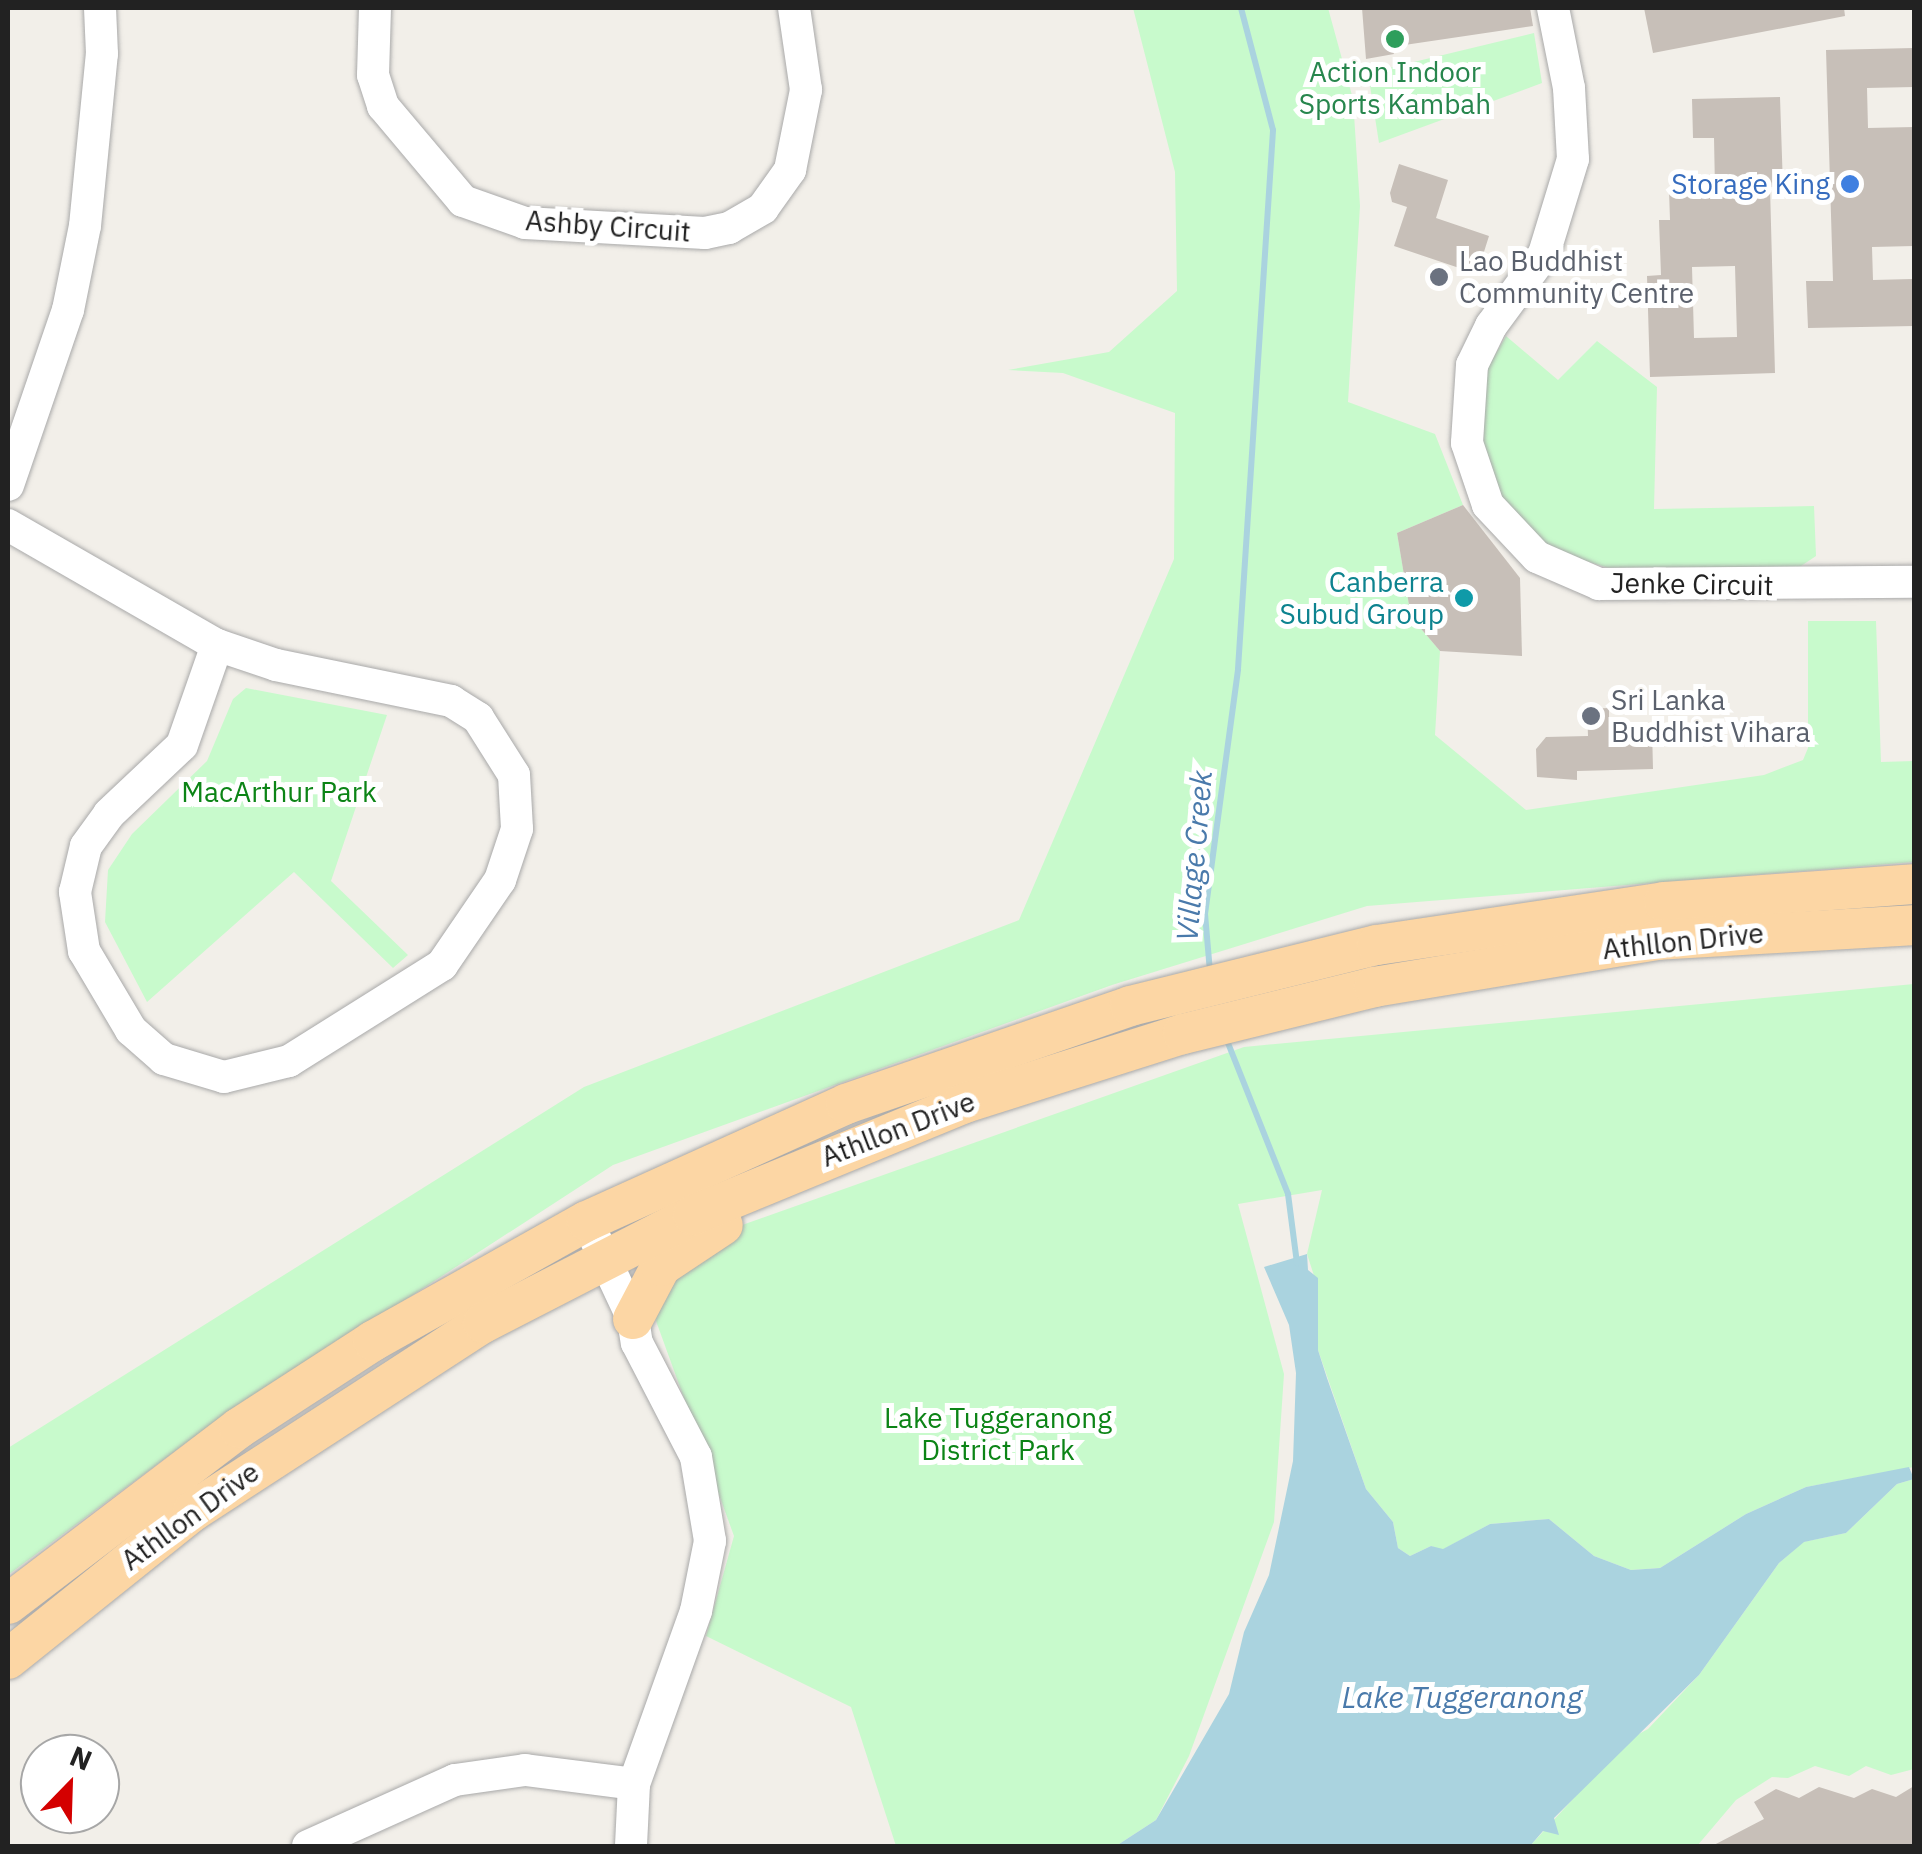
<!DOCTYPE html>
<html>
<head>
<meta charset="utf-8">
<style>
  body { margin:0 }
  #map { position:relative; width:1922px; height:1854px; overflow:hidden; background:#f2efe9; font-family:"IBM Plex Sans",sans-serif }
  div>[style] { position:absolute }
  .park>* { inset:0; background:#c8facc }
  .water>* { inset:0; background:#aad3df }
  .stream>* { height:6px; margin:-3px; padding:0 3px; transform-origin:3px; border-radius:3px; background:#aad3df }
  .building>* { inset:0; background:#c7bfb8 }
  .roads { filter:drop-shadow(0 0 2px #a9a9a9) drop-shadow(0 0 2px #a9a9a9) }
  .minor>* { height:32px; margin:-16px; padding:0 16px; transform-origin:16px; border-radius:16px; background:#fff }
  .major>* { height:40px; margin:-20px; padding:0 20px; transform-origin:20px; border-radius:20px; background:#fcd6a4 }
  .dots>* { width:28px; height:28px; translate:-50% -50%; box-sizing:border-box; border:5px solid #fff; border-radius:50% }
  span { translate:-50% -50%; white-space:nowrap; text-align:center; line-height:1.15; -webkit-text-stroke:10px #fff; paint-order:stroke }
  .leisure-label { font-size:28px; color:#27864d }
  .shop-label { font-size:28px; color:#366cbe }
  .right { translate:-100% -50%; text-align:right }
  .street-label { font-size:28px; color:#222 }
  .worship-label { font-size:28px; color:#5b616d }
  .left { translate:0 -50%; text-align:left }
  .culture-label { font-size:28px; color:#0d838f }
  .park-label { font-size:28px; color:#0c8416 }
  .water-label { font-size:30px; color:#4a7aab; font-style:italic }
  .frame { position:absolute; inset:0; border:10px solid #222; pointer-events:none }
  .north { position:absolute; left:20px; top:1734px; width:100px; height:100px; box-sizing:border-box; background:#fff; border:2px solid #a7a7a7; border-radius:50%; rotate:23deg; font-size:28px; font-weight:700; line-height:40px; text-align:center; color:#222 }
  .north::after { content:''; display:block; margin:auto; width:35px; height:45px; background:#d40000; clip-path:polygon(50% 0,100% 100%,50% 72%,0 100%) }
</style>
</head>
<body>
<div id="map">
  <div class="park">
    <div style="clip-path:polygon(1133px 8px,1328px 8px,1353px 99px,1360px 206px,1348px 402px,1435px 434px,1463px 505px,1397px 533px,1411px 617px,1440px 651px,1435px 735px,1526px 810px,1764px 775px,1803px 760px,1808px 748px,1808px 621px,1876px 621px,1881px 762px,1914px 761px,1914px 862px,1367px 906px,1112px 985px,613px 1165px,194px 1437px,8px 1575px,8px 1448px,584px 1087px,1019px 920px,1174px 559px,1175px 413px,1063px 373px,1008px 370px,1109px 352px,1177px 291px,1175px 172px)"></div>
    <div style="clip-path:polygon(1534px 33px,1542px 83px,1379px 143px,1368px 73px)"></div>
    <div style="clip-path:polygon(1506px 336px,1558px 380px,1597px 341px,1657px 387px,1654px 509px,1814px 506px,1816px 556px,1798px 568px,1625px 573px,1550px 550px,1496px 492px,1483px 453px,1485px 372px)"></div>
    <div style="clip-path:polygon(246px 688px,387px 715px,331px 881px,408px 955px,393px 968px,294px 872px,147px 1002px,105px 922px,108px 870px,132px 834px,207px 761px,233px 699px)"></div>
    <div style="clip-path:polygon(1914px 984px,1914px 1467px,1806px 1487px,1746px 1514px,1660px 1568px,1631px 1570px,1594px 1556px,1549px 1519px,1490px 1524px,1442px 1550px,1431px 1546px,1410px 1556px,1398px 1548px,1393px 1522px,1366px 1489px,1318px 1350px,1318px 1288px,1307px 1254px,1322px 1190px,1238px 1204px,1284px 1374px,1274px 1522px,1189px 1756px,1156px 1820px,1116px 1846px,896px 1846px,851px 1707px,706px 1636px,734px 1536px,635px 1263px,1244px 1047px)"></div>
    <div style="clip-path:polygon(1914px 1479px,1914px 1769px,1891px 1775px,1866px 1766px,1849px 1776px,1815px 1766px,1788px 1778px,1772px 1777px,1736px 1800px,1697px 1846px,1530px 1846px,1626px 1741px,1648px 1729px,1699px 1675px,1779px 1563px,1803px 1542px,1846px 1533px,1897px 1484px)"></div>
  </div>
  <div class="water">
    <div style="clip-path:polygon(1307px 1254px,1308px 1270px,1318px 1278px,1318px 1350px,1327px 1378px,1366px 1489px,1393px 1522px,1398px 1548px,1410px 1556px,1431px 1546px,1443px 1549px,1490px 1524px,1549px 1519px,1594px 1556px,1631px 1570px,1660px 1568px,1746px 1514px,1806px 1487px,1909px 1467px,1914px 1479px,1897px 1484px,1846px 1533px,1804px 1542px,1779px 1563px,1699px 1675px,1554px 1818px,1559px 1835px,1543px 1831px,1530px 1846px,1116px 1846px,1156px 1820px,1229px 1694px,1244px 1632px,1269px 1575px,1293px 1461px,1296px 1373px,1289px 1325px,1264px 1267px)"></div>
  </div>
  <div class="stream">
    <div style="left:1210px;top:972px;width:58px;rotate:-94.9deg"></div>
    <div style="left:1205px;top:914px;width:247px;rotate:-82.3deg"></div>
    <div style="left:1238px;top:669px;width:540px;rotate:-86.28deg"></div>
    <div style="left:1273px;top:130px;width:126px;rotate:-104.7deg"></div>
    <div style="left:1226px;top:1038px;width:168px;rotate:68.3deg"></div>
    <div style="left:1288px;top:1194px;width:70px;rotate:82.6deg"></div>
  </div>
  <div class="building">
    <div style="clip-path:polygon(1362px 8px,1530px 8px,1533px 26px,1391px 47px,1394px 54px,1366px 59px)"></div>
    <div style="clip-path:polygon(1644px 8px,1844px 8px,1845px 16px,1653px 53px)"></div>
    <div style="clip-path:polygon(1914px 48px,1914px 87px,1867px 88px,1868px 128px,1914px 127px,1914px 246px,1872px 247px,1873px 280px,1912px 279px,1914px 326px,1808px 328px,1806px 281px,1833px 281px,1826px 50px)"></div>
    <div style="clip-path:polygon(evenodd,1780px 97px,1783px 187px,1770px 187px,1775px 373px,1650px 377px,1647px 276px,1661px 275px,1659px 220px,1670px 220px,1669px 190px,1715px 189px,1714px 138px,1693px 138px,1692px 99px,1780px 97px,1735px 266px,1737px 337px,1694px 338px,1692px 267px,1735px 266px)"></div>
    <div style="clip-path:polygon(1399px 164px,1448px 180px,1436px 218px,1489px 236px,1477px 274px,1394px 246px,1407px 207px,1392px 202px,1390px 193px)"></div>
    <div style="clip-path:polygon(1463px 505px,1520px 578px,1522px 656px,1440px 651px,1411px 617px,1397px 533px)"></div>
    <div style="clip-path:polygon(1609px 708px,1609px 729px,1652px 728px,1653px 769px,1577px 771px,1577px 780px,1537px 777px,1536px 749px,1546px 737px,1588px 736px,1587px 709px)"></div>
    <div style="clip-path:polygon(1914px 1786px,1914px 1846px,1712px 1846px,1764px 1819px,1754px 1802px,1776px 1789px,1799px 1798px,1819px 1787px,1854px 1798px,1872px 1789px,1896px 1797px)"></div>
  </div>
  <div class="roads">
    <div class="minor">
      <div style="left:375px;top:8px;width:67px;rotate:91.7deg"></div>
      <div style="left:373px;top:75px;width:33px;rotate:72deg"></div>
      <div style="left:383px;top:106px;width:124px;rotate:49.9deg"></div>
      <div style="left:463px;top:201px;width:66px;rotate:19.5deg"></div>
      <div style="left:525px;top:223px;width:180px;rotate:3.2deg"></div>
      <div style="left:705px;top:233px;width:25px;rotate:-12deg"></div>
      <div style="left:729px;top:228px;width:39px;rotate:-30deg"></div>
      <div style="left:763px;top:208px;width:47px;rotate:-54.6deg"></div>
      <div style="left:790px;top:170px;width:82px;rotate:-78.7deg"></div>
      <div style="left:806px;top:90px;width:83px;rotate:-98.3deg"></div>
      <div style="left:1553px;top:8px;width:82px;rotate:78.7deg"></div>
      <div style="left:1569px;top:88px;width:71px;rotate:86.8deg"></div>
      <div style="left:1573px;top:159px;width:99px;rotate:107deg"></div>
      <div style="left:1544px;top:254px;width:89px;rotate:126.4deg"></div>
      <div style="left:1491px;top:326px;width:43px;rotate:116deg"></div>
      <div style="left:1472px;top:365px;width:78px;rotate:93.7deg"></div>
      <div style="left:1467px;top:443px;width:65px;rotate:71.3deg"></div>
      <div style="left:1488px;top:505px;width:71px;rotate:46.7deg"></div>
      <div style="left:1537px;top:557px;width:68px;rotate:23.5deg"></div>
      <div style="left:1599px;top:584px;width:315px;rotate:-0.4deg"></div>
      <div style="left:8px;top:485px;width:185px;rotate:-71.1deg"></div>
      <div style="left:68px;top:310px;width:86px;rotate:-78.6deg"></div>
      <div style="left:85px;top:226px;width:173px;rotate:-84.4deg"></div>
      <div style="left:102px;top:54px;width:46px;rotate:-92.5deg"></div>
      <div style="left:8px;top:525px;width:241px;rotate:29.9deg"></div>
      <div style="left:217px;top:645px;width:62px;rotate:18.7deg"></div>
      <div style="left:276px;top:665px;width:179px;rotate:11.6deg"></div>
      <div style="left:451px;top:701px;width:32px;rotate:32deg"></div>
      <div style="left:478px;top:718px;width:67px;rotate:57.7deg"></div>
      <div style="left:514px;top:775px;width:54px;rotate:86.8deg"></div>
      <div style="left:517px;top:829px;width:54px;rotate:108.4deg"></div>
      <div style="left:500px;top:880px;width:103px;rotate:124.3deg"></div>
      <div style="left:442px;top:965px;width:181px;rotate:147.9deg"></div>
      <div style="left:289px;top:1061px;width:67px;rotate:166.2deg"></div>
      <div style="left:224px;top:1077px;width:63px;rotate:-163.3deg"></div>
      <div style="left:164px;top:1059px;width:44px;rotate:-138.7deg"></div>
      <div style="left:131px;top:1030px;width:92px;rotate:-120.7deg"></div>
      <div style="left:84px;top:951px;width:60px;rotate:-98.7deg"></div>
      <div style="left:75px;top:892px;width:47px;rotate:-76.6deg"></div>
      <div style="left:86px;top:846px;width:39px;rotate:-54deg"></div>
      <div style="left:109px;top:814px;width:100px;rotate:-43.4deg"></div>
      <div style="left:182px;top:745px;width:106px;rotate:-70.7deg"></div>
      <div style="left:587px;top:1221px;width:108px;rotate:64.9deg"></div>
      <div style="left:633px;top:1319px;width:24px;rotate:81deg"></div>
      <div style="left:637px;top:1343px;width:128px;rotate:62.6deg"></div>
      <div style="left:696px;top:1457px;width:85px;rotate:80.5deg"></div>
      <div style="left:710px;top:1541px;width:71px;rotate:101.3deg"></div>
      <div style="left:696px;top:1611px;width:184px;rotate:109.7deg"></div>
      <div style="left:634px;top:1784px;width:62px;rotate:92.8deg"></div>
      <div style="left:308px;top:1846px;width:161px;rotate:-24.2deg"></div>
      <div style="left:455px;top:1780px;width:71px;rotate:-8.1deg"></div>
      <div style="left:525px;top:1770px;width:110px;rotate:7.3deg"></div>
    </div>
    <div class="major">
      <div style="left:633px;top:1319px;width:60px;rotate:-62.2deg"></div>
      <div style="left:661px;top:1266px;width:74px;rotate:-33.5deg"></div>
      <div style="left:8px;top:1604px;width:290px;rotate:-37.3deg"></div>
      <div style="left:239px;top:1428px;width:160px;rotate:-33deg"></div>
      <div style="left:373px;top:1341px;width:245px;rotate:-29.3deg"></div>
      <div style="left:587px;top:1221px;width:284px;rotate:-24.3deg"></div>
      <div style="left:846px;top:1104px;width:300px;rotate:-19deg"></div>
      <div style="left:1130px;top:1006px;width:254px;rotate:-13.9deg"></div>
      <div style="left:1377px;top:945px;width:290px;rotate:-8.5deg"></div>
      <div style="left:1664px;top:902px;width:251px;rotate:-4.1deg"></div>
      <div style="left:8px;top:1659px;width:237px;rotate:-38.7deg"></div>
      <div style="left:193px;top:1511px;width:346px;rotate:-33deg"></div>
      <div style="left:483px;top:1323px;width:236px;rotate:-27.2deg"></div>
      <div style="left:693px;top:1215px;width:291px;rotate:-22.4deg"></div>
      <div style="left:962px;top:1104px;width:232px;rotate:-17.6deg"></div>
      <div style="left:1183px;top:1034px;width:197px;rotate:-13.8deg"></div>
      <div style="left:1374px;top:987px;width:287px;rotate:-9.4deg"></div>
      <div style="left:1657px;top:940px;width:257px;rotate:-3.3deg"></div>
    </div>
  </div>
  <div class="dots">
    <div style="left:1395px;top:39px;background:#2e9e5b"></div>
    <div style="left:1850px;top:184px;background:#3f7fe0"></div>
    <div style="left:1439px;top:277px;background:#6b7280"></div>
    <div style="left:1464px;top:598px;background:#0f9aa8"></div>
    <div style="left:1591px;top:716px;background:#6b7280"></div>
  </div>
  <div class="leisure-label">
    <span style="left:1395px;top:88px">Action Indoor<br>Sports Kambah</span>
  </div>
  <div class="shop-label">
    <span class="right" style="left:1830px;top:184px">Storage King</span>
  </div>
  <div class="street-label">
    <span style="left:608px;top:226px;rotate:4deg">Ashby Circuit</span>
    <span style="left:1692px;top:584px;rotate:1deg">Jenke Circuit</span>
    <span style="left:1683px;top:941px;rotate:-6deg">Athllon Drive</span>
    <span style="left:898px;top:1129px;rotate:-21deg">Athllon Drive</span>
    <span style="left:190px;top:1516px;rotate:-36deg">Athllon Drive</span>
  </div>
  <div class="worship-label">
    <span class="left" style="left:1459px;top:277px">Lao Buddhist<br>Community Centre</span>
    <span class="left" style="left:1611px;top:716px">Sri Lanka<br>Buddhist Vihara</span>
  </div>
  <div class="culture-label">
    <span class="right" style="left:1444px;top:598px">Canberra<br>Subud Group</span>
  </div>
  <div class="park-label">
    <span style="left:279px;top:792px">MacArthur Park</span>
    <span style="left:998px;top:1434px">Lake Tuggeranong<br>District Park</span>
  </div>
  <div class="water-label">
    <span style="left:1194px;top:856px;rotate:-85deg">Village Creek</span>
    <span style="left:1462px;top:1697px">Lake Tuggeranong</span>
  </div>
  <div class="frame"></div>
  <div class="north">N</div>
</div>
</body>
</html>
